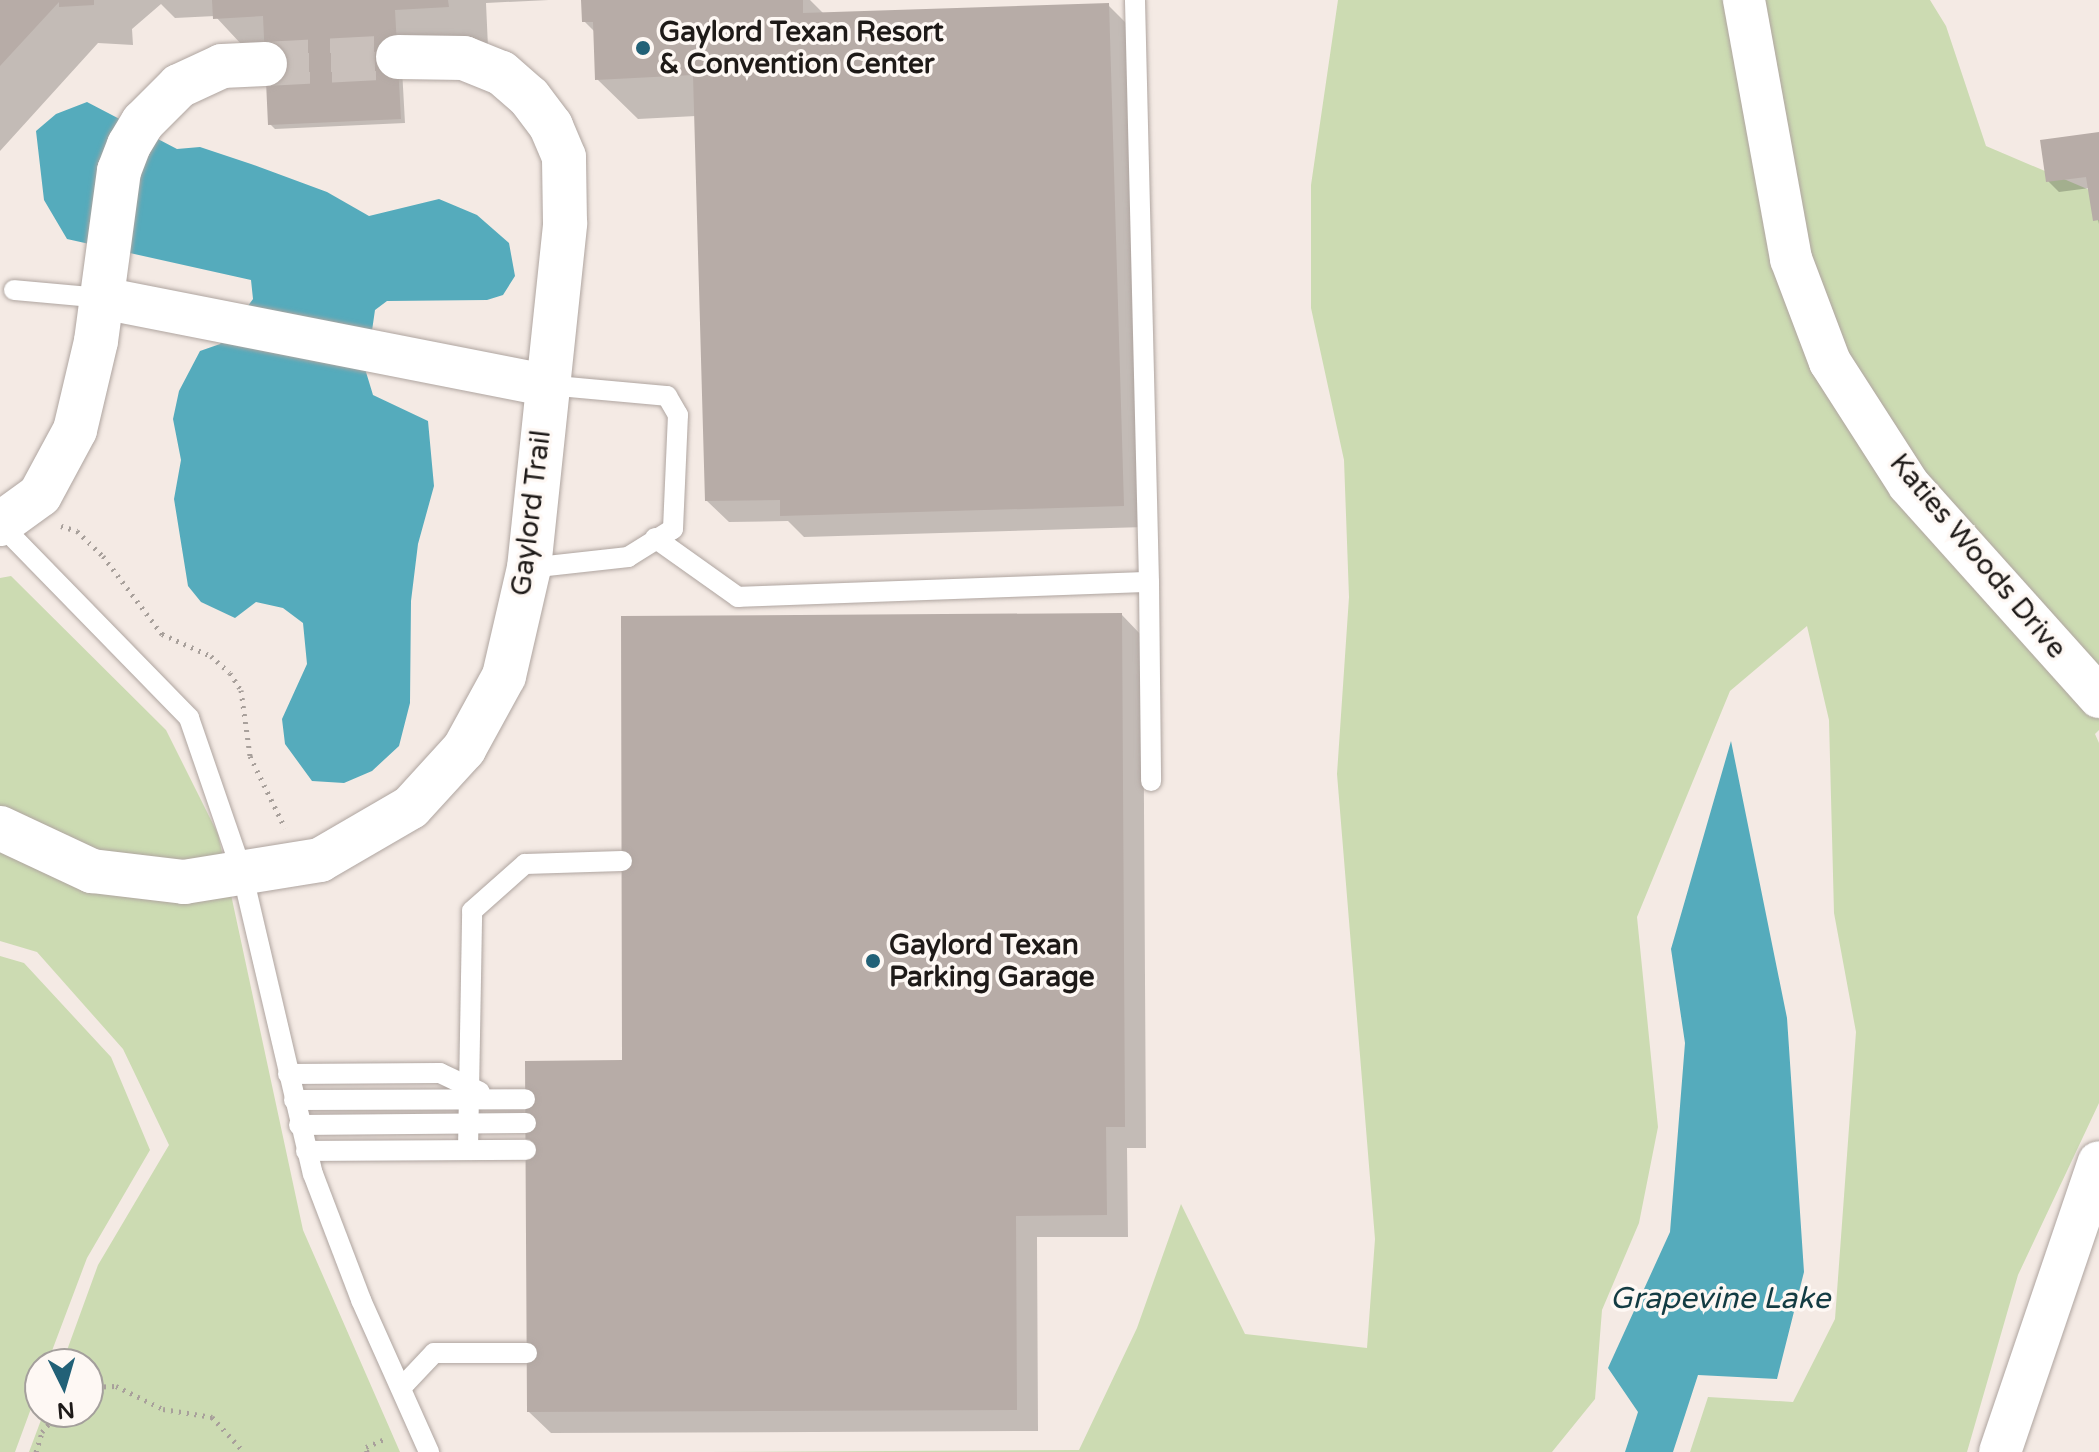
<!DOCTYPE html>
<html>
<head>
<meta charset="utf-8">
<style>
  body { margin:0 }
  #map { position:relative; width:2099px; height:1452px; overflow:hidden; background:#f4eae4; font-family:"Varela Round",sans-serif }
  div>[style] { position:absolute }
  .green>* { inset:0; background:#ccdbb2 }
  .water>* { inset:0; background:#55abbc }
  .shadow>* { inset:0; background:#0003 }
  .building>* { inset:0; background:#b7aca7 }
  .tertiary-tunnel>* { height:44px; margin-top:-22px; transform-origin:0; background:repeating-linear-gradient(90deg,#c9c0bb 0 44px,transparent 0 66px) }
  .path>* { height:5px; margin-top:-2.5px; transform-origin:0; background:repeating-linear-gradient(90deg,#a8a09b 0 2px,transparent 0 8px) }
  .roads { filter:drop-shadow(0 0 2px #afa5a0) drop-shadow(0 0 2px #afa5a0) }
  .service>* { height:20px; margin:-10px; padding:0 10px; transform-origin:10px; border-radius:10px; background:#fff }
  .minor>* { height:42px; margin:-21px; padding:0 21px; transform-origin:21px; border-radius:21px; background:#fff }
  .tertiary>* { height:44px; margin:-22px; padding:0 22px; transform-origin:22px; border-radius:22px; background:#fff }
  .dots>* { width:22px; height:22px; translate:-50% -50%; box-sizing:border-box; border:4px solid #fef8f4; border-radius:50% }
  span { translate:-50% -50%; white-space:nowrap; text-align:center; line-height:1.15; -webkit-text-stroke:7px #fef8f4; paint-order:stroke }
  .poi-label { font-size:28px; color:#1e1a18; font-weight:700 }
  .left { translate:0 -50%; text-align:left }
  .street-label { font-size:28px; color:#1e1a18 }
  .water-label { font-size:30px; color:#133c43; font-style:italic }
  .north { position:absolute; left:24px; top:1348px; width:80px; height:80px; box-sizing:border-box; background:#fef8f4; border:2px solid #a49f9c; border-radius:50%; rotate:175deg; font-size:22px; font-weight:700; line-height:32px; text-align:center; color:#1e1a18 }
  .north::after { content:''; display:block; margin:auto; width:28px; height:36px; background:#226177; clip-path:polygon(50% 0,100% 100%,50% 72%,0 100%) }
</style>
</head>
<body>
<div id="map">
  <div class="green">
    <div style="clip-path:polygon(1338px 0,1930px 0,1946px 26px,1986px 146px,2099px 194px,2099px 730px,2095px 734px,2099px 743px,2099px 1103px,2018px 1275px,1967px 1452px,1690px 1452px,1708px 1397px,1793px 1402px,1835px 1319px,1856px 1032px,1834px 913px,1829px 720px,1807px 626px,1730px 691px,1637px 917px,1658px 1127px,1639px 1223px,1602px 1310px,1595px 1399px,1552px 1452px,708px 1452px,1079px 1450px,1137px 1328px,1181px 1204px,1245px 1334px,1367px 1348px,1375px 1239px,1337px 774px,1349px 597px,1344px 460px,1311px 308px,1311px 185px)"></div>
    <div style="clip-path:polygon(11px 576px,166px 730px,218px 834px,303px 1230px,400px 1452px,29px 1452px,44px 1412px,88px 1412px,88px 1364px,62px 1364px,98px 1265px,169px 1145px,123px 1049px,37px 952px,0 941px,0 578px)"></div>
    <div style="clip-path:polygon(0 956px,24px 963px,111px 1057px,150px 1150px,87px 1258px,47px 1364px,40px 1364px,40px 1384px,15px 1452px,0 1452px)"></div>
  </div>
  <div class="water">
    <div style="clip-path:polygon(87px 102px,177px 149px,200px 147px,251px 164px,327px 192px,369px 216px,439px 199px,477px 215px,509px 243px,515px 276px,503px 295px,487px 300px,387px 301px,375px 310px,366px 372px,373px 395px,428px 421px,434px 486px,418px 544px,411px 601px,410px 703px,399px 746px,372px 771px,344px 783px,312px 781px,285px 744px,282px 719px,307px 664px,303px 623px,283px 608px,256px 602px,235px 618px,201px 602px,188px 586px,174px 499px,181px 460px,173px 419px,179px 391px,200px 351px,220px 344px,253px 299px,251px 280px,67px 239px,44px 200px,36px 131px,56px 114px)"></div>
    <div style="clip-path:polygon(1731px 741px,1787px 1018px,1804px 1272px,1777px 1379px,1698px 1375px,1673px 1452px,1625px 1452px,1638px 1412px,1608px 1368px,1670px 1232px,1685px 1043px,1671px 949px)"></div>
  </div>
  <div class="shadow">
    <div style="clip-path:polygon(0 0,549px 0,486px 3px,488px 47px,401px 51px,405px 123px,275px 129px,270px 124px,267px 58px,255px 59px,215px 16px,175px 18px,161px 4px,132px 29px,133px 45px,98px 43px,0 151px)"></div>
    <div style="clip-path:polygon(583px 0,810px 0,824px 14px,1108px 5px,1130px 27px,1145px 527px,804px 537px,788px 521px,729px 522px,707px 501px,696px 116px,638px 119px,597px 79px,595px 32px,584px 21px)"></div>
    <div style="clip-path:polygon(2099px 134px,2099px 224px,2090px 188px,2059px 192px,2048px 181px)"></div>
    <div style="clip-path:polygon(1122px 615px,1143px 637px,1146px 1148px,1127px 1148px,1128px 1237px,1037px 1237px,1038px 1431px,551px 1433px,529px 1412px,624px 1062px)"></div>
  </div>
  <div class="building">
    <div style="clip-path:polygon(0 0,94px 0,94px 5px,59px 7px,59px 2px,0 66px)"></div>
    <div style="clip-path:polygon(212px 0,448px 0,449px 7px,395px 10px,401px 119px,268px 125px,263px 16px,213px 19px)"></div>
    <div style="clip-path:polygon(581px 0,803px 0,803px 13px,1109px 3px,1124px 506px,780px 516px,780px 500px,705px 501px,693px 75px,595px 80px,593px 22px,582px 22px)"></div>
    <div style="clip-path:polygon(2099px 132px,2099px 220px,2093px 221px,2086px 177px,2046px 182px,2040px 140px)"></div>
    <div style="clip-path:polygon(1122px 613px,1125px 1127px,1106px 1127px,1107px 1215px,1016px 1216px,1017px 1410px,527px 1412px,525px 1061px,622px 1060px,621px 616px)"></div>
  </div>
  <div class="tertiary-tunnel">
    <div style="left:265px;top:64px;width:133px;rotate:-3deg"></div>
  </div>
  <div class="path">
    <div style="left:61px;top:526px;width:17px;rotate:17deg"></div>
    <div style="left:77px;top:531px;width:36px;rotate:44deg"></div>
    <div style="left:103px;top:556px;width:98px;rotate:52.9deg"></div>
    <div style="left:162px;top:634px;width:54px;rotate:24.2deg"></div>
    <div style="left:211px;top:656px;width:25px;rotate:42deg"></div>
    <div style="left:230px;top:673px;width:20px;rotate:57deg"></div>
    <div style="left:241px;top:690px;width:67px;rotate:82.2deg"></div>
    <div style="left:250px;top:756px;width:80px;rotate:64.1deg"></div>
    <div style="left:88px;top:1387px;width:28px;rotate:-2deg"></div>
    <div style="left:116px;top:1386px;width:52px;rotate:26.1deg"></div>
    <div style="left:163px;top:1409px;width:50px;rotate:9.3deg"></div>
    <div style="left:212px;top:1417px;width:47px;rotate:47.6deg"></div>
    <div style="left:36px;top:1452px;width:21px;rotate:-73deg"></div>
    <div style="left:42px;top:1432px;width:26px;rotate:-50deg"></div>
    <div style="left:367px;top:1452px;width:5px;rotate:-101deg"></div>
    <div style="left:366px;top:1447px;width:21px;rotate:-23deg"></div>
  </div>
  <div class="roads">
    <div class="service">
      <div style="left:14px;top:290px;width:88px;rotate:5.2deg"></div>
      <div style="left:0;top:524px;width:271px;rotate:45.7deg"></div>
      <div style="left:189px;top:718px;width:163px;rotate:71deg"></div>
      <div style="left:242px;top:872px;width:310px;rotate:76.8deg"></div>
      <div style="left:313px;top:1174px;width:135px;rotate:69.1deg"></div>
      <div style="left:361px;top:1300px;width:167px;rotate:65.9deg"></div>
      <div style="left:655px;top:538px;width:102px;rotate:35.4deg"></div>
      <div style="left:738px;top:597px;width:411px;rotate:-2.1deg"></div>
      <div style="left:1149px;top:582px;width:582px;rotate:-91.38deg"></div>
      <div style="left:529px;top:568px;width:100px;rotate:-6.3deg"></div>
      <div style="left:628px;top:557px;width:53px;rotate:-31.9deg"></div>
      <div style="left:673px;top:529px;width:114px;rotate:-87.5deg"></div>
      <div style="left:678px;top:415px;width:22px;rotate:-120deg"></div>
      <div style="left:667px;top:396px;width:121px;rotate:-174.8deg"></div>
      <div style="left:1149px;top:582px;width:199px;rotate:89.4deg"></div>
      <div style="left:288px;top:1074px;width:152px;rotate:-0.4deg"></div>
      <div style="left:440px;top:1073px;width:44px;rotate:25.4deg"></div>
      <div style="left:294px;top:1100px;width:231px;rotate:-0.2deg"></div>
      <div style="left:299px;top:1125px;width:227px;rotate:-0.5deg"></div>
      <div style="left:468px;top:1150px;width:239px;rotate:-89deg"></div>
      <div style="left:472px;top:911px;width:71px;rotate:-41.6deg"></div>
      <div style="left:525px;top:864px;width:97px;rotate:-1.8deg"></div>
      <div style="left:306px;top:1151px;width:220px;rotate:-0.3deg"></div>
      <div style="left:401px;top:1388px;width:48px;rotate:-46.7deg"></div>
      <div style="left:434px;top:1353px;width:93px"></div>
    </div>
    <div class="minor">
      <div style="left:1744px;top:0;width:263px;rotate:79.7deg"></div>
      <div style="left:1791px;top:259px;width:110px;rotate:69.3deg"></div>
      <div style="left:1830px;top:362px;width:146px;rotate:57.3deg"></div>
      <div style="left:1909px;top:485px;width:285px;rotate:48.1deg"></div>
      <div style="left:102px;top:298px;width:452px;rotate:11.1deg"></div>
      <div style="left:2000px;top:1452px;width:306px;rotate:-71.2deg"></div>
    </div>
    <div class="tertiary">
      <div style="left:0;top:524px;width:49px;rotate:-35.9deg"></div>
      <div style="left:40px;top:495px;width:74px;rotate:-61.7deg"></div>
      <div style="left:75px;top:430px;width:91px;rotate:-76.7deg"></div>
      <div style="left:96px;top:341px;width:172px;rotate:-82.3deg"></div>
      <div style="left:119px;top:171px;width:28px;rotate:-69deg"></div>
      <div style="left:129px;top:145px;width:27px;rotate:-59deg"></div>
      <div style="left:143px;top:122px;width:51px;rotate:-45deg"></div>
      <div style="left:179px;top:86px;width:47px;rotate:-24.9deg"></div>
      <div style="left:222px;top:66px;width:43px;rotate:-2.7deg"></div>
      <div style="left:0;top:828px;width:102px;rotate:25.1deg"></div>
      <div style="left:92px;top:871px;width:93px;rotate:6.8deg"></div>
      <div style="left:184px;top:882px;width:138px;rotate:-9.2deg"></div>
      <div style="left:320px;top:860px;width:105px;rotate:-30.2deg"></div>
      <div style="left:411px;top:807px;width:79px;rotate:-47.6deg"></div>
      <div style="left:464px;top:749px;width:83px;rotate:-61.3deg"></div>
      <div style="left:504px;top:676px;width:111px;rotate:-77deg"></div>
      <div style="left:529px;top:568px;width:347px;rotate:-84deg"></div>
      <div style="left:565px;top:223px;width:66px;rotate:-90.9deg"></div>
      <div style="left:564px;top:157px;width:34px;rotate:-113deg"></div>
      <div style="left:551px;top:126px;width:36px;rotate:-127deg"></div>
      <div style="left:529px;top:97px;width:37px;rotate:-139deg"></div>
      <div style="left:501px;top:73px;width:40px;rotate:-158deg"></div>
      <div style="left:464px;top:58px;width:66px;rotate:-179.1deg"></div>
    </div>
  </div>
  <div class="dots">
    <div style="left:643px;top:48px;background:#226177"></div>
    <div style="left:873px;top:961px;background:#226177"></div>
  </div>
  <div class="poi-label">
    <span class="left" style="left:659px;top:48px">Gaylord Texan Resort<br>&amp; Convention Center</span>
    <span class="left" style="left:889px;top:961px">Gaylord Texan<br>Parking Garage</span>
  </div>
  <div class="street-label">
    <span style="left:531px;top:513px;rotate:-83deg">Gaylord Trail</span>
    <span style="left:1978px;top:556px;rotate:50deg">Katies Woods Drive</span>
  </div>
  <div class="water-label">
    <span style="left:1720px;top:1299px">Grapevine Lake</span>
  </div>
  <div class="north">N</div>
</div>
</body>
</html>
